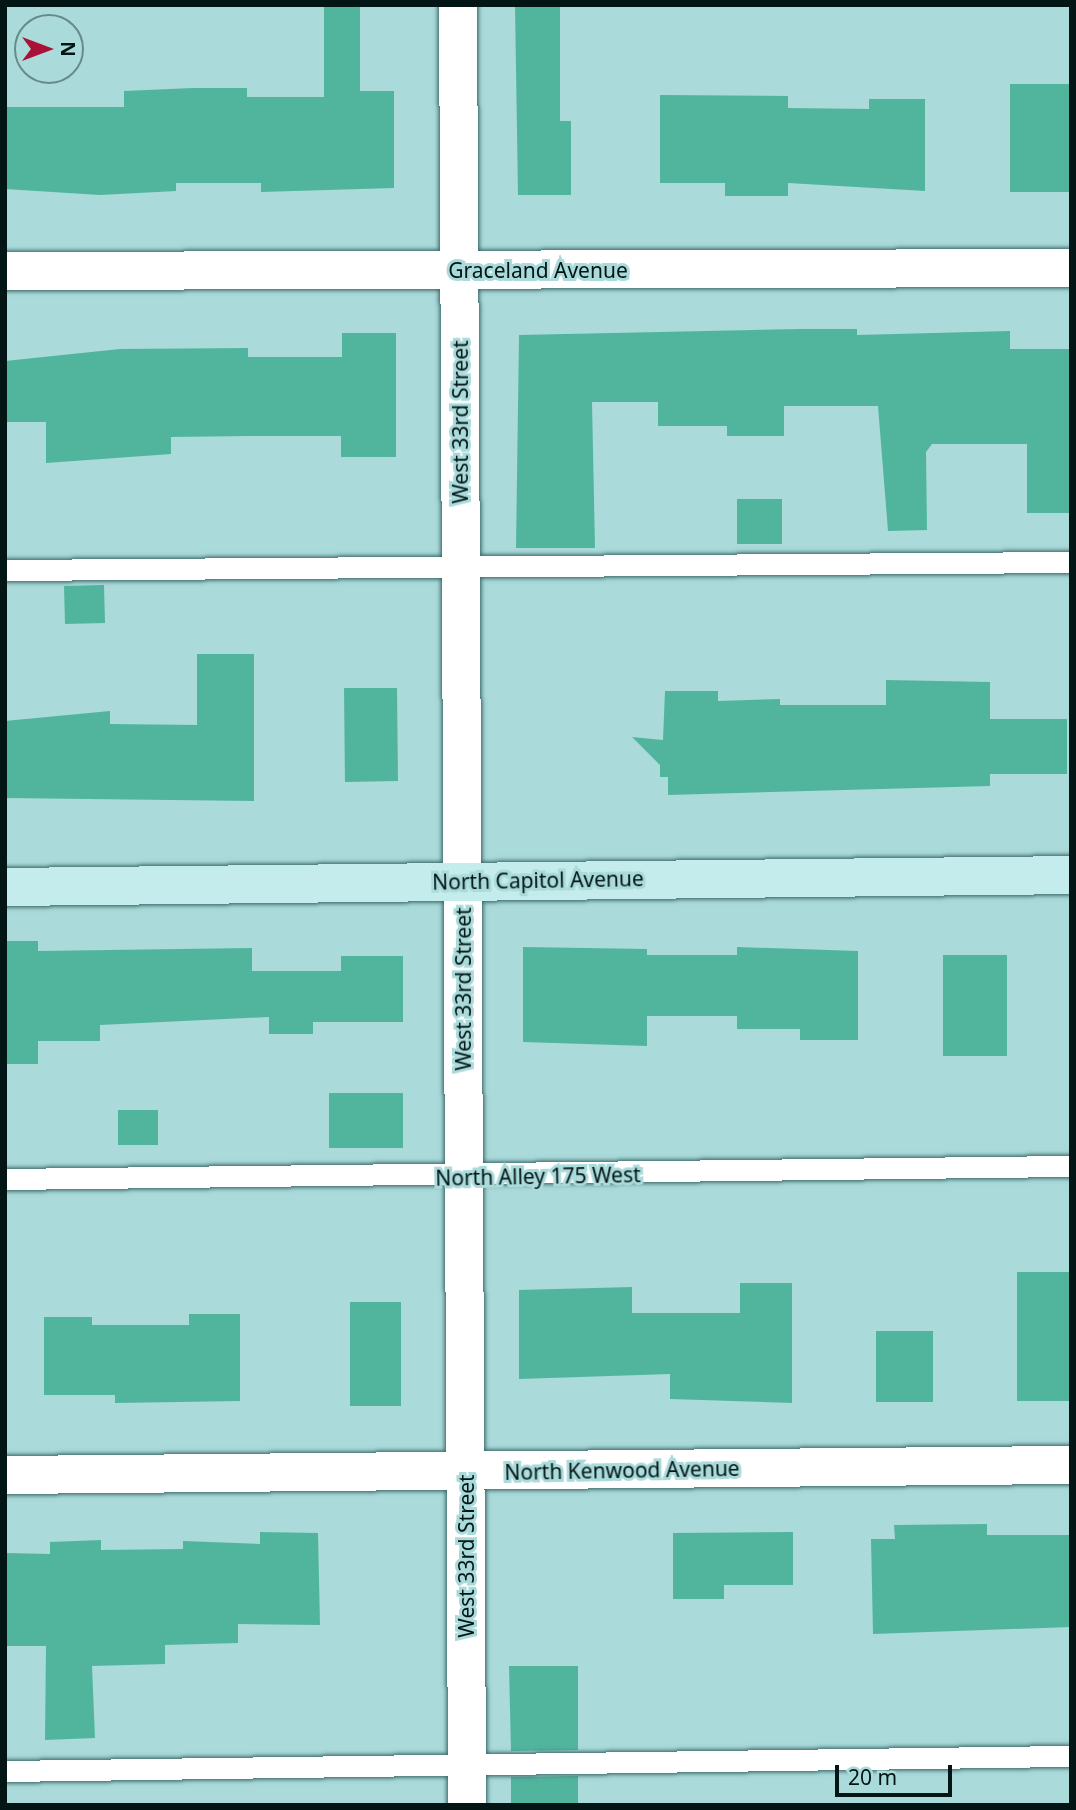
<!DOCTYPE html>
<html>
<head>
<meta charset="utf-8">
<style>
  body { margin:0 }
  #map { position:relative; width:1076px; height:1810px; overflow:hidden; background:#aadada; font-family:"Noto Sans",sans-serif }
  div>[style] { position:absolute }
  .building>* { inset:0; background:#51b59e }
  .roads { filter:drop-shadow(0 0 2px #3c6a6a) drop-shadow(0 0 2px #3c6a6a) }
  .lane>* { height:21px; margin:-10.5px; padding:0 10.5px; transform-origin:10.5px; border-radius:10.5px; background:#fff }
  .street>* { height:38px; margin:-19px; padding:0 19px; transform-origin:19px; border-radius:19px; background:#fff }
  .secondary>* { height:38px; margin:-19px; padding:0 19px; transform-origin:19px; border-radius:19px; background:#c4ecec }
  span { translate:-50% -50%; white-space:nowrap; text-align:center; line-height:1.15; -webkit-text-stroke:6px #aadada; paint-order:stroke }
  .street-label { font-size:21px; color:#031515 }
  .frame { position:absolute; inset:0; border:7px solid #031515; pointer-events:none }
  .north { position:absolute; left:14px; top:14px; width:70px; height:70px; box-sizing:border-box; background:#aadada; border:2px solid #678b8b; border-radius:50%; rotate:90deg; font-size:19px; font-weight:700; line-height:28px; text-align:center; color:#031515 }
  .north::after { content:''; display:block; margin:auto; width:24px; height:32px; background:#a91237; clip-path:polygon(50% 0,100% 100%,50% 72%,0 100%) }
  .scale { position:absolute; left:835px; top:1765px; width:117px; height:32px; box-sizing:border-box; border:4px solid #031515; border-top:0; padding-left:9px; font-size:21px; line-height:24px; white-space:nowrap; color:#031515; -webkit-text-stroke:5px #aadada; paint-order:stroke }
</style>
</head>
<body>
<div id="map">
  <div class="building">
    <div style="clip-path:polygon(324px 5px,360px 5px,360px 91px,394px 91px,394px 188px,261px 192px,261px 183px,176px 183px,176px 191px,100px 195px,5px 189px,5px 107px,124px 107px,124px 91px,193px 88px,247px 88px,247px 97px,324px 97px)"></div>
    <div style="clip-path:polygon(515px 5px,560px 5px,560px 121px,571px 121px,571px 195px,518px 195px)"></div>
    <div style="clip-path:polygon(1010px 84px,1071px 84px,1071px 192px,1010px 192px)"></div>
    <div style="clip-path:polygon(660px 95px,788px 96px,788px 108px,869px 109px,869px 99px,925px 99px,925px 191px,788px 183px,788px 196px,725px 196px,725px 183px,660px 183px)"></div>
    <div style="clip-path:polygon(800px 329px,857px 329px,857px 335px,1010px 331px,1010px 349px,1069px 349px,1071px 513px,1027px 513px,1027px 444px,932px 444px,926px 452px,927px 530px,888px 531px,878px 406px,784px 406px,784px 436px,727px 436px,727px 426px,658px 426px,658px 402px,592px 402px,595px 548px,516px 548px,519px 335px)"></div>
    <div style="clip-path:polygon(342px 333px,396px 333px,396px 457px,341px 457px,341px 436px,248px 436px,171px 437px,171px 454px,46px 463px,46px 422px,5px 422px,5px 361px,120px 349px,248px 348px,248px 357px,342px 357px)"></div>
    <div style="clip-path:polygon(737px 499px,782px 499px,782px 544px,737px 544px)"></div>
    <div style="clip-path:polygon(104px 585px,105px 623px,65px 624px,64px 586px)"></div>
    <div style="clip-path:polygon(197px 654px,254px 654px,254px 801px,5px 798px,5px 721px,110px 711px,110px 724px,197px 725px)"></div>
    <div style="clip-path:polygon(886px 680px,990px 682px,990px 719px,1067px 719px,1067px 774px,990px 774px,990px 786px,668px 795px,668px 777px,660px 777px,660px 765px,632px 737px,663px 740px,665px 691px,718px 691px,718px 701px,780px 699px,780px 705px,886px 705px)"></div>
    <div style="clip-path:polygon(344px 688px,397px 688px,398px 781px,345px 782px)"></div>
    <div style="clip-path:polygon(5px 941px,38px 941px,38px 951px,252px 948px,252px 971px,341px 971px,341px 956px,403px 956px,403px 1022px,313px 1022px,313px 1034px,269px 1034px,269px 1017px,100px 1025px,100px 1041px,38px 1041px,38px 1064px,5px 1064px)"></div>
    <div style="clip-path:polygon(523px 947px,647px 949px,647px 955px,737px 955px,737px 947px,858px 951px,858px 1040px,800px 1040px,800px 1029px,737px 1029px,737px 1016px,647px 1016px,647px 1046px,523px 1042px)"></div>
    <div style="clip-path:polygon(943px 955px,1007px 955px,1007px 1056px,943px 1056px)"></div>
    <div style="clip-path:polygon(329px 1093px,403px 1093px,403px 1148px,329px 1148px)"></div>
    <div style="clip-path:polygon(118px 1110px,158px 1110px,158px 1145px,118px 1145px)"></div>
    <div style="clip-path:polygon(1017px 1272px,1071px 1272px,1071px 1401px,1017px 1401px)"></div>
    <div style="clip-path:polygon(740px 1283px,792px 1283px,792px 1403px,670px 1399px,670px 1374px,519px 1379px,519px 1290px,632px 1287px,632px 1313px,740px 1313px)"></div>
    <div style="clip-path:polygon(350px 1302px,401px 1302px,401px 1406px,350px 1406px)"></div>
    <div style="clip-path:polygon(189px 1314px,240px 1314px,240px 1401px,115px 1403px,115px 1395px,44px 1395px,44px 1317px,92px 1317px,92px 1325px,189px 1325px)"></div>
    <div style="clip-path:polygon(876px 1331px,933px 1331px,933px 1402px,876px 1402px)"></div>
    <div style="clip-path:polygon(987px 1524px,987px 1535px,1071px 1535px,1071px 1627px,873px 1634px,871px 1539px,895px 1539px,894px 1525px)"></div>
    <div style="clip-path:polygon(260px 1532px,318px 1533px,320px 1625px,238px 1624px,238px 1643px,165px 1645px,165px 1664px,92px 1666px,95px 1738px,45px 1740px,46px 1646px,5px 1646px,5px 1553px,50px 1554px,50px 1542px,101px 1540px,101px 1550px,183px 1549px,183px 1541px,260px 1544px)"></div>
    <div style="clip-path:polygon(793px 1532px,793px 1585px,724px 1585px,724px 1599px,673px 1599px,673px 1533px)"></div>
    <div style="clip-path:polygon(509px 1666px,578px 1666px,578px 1750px,511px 1751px)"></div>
    <div style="clip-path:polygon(578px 1776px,578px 1805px,511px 1805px,511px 1777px)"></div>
  </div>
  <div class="roads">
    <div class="lane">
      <div style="left:5px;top:570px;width:1066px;rotate:-0.43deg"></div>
      <div style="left:5px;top:1179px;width:1066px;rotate:-0.7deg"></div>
      <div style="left:5px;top:1771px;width:1066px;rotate:-0.81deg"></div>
    </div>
    <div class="street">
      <div style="left:458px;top:5px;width:1800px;rotate:89.71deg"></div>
      <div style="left:5px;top:271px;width:1066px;rotate:-0.16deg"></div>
      <div style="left:5px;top:1475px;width:1066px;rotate:-0.54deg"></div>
    </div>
    <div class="secondary">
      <div style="left:5px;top:887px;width:1066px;rotate:-0.64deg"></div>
    </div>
  </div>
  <div class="street-label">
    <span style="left:538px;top:270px">Graceland Avenue</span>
    <span style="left:460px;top:422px;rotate:-90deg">West 33rd Street</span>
    <span style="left:538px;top:880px;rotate:-1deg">North Capitol Avenue</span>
    <span style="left:463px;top:989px;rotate:-90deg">West 33rd Street</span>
    <span style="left:538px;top:1176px;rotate:-1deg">North Alley 175 West</span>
    <span style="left:622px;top:1470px;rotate:-1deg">North Kenwood Avenue</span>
    <span style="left:466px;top:1556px;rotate:-90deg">West 33rd Street</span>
  </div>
  <div class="frame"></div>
  <div class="north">N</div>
  <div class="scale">20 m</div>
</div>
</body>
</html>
